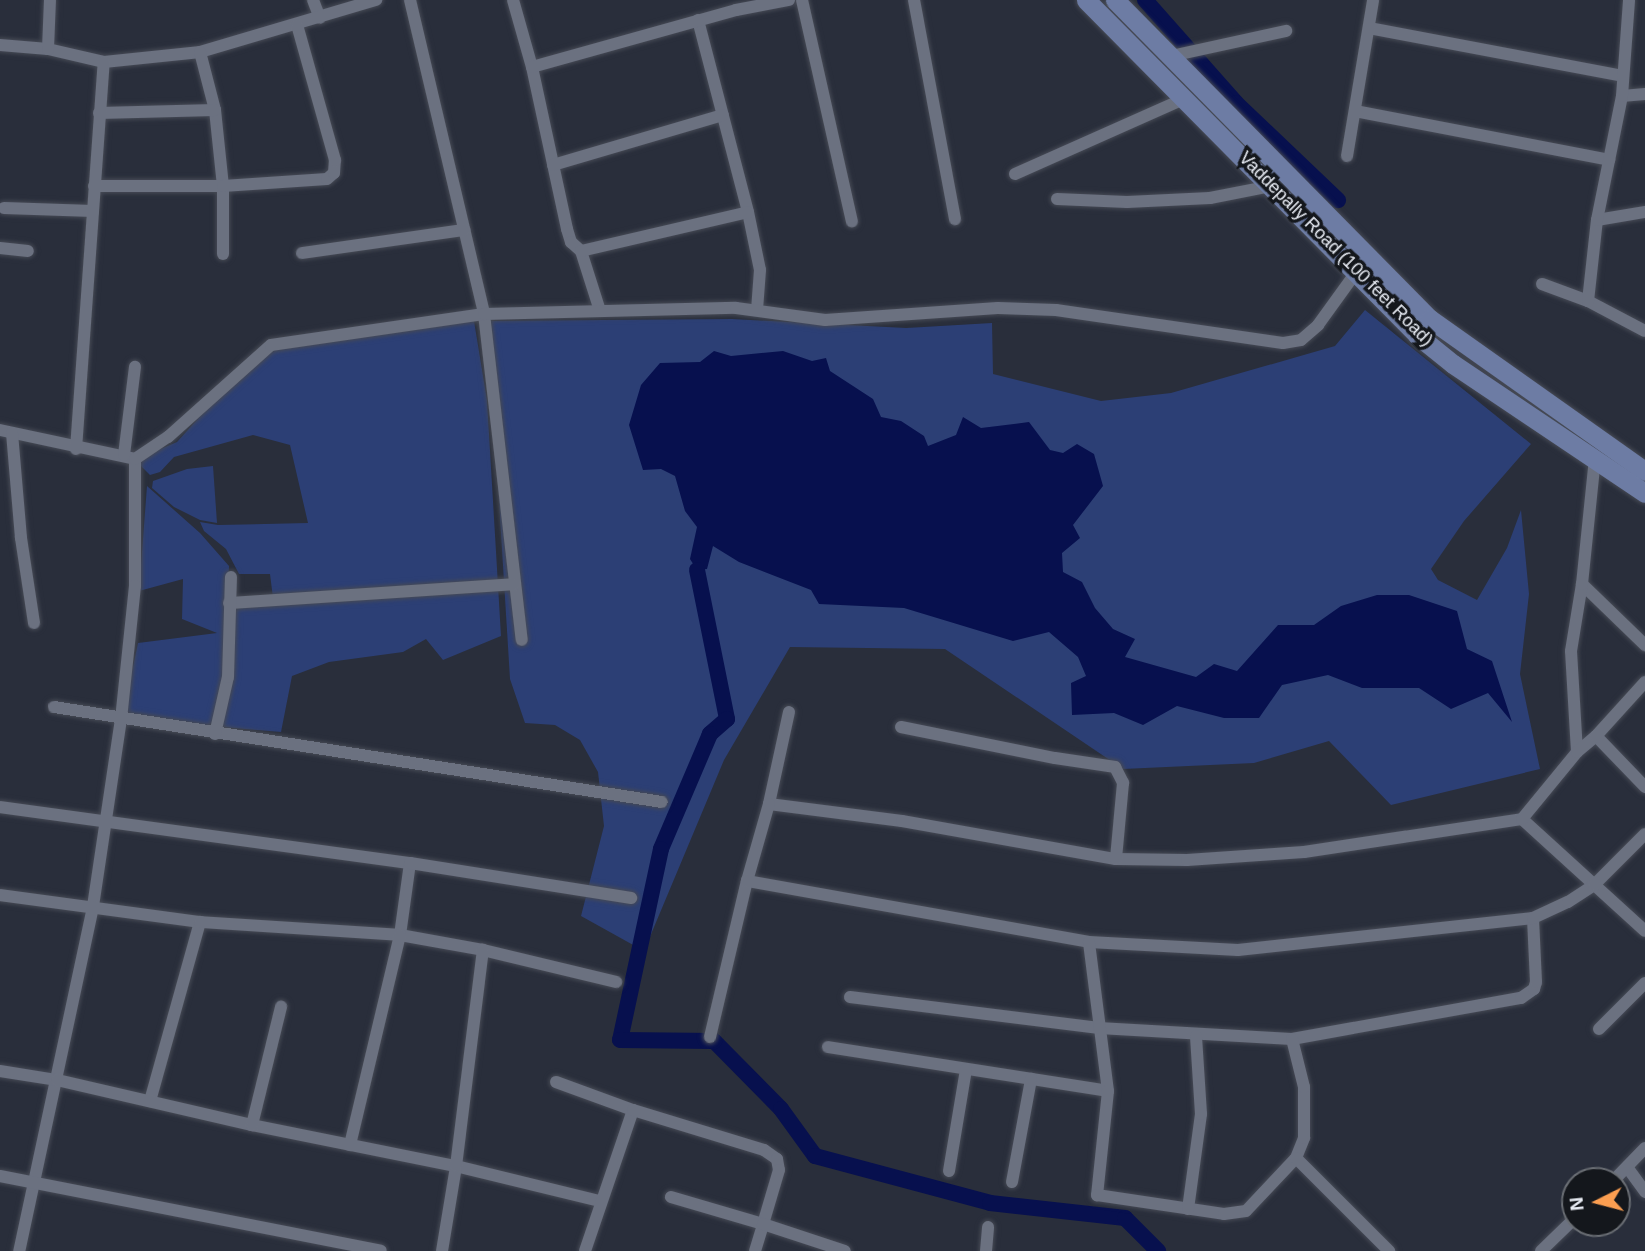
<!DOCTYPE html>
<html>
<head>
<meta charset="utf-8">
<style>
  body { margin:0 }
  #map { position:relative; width:1645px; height:1251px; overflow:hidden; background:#292e3b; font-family:Helvetica,sans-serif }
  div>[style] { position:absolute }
  .green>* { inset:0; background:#2c3f75 }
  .water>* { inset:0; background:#07104e }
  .canal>* { height:16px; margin:-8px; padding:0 8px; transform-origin:8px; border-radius:8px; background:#07104e }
  .roads { filter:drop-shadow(0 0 2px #464a55) drop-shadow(0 0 2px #464a55) }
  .street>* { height:12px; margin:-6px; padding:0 6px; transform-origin:6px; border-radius:6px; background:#6b7180 }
  .secondary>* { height:19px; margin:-9.5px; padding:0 9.5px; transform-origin:9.5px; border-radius:9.5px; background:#6d7ca4 }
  span { translate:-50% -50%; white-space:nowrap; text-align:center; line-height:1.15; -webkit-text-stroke:7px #14171c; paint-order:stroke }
  .street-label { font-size:18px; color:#e9edf5 }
  .north { position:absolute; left:1561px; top:1167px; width:70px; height:70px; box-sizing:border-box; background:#14171c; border:2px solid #696d73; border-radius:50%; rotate:264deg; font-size:19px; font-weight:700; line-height:28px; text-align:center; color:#e9edf5 }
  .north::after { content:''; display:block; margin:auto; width:24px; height:32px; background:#fb9e51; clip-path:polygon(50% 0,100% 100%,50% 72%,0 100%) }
</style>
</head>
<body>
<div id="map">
  <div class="green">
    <div style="clip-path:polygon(1365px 310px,1531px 444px,1464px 521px,1431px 569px,1438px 580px,1477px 600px,1507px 548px,1521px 510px,1529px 594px,1520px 674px,1540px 769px,1391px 805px,1329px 741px,1254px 763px,1123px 769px,945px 649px,790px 647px,724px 760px,644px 951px,581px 916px,604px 826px,598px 772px,580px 740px,555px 725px,525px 723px,510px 679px,488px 321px,732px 319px,906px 328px,992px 323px,993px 374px,1101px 401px,1171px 393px,1335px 346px)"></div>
    <div style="clip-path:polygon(474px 321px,487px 400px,501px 636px,443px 660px,426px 639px,403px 652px,329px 662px,292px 676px,281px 732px,222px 727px,233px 603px,273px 598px,270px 574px,239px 574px,226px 549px,204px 531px,200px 522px,218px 525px,308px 523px,290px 445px,253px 435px,174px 457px,160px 472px,150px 475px,139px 464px,151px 453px,177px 442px,221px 393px,269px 351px)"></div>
    <div style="clip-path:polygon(213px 466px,217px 523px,200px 520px,174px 507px,152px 488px,153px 481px,187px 469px)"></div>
    <div style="clip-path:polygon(147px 486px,200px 533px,229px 566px,224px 681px,213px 722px,205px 728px,123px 713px,138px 643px,217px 633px,182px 619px,183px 579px,139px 591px)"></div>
  </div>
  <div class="water">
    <div style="clip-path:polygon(714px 351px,731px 356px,783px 351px,812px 361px,826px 358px,830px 371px,873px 399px,881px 417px,901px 421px,924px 436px,928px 446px,956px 435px,963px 417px,981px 428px,1029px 422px,1050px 450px,1063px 453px,1077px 444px,1094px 454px,1103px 486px,1073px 525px,1080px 538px,1062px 553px,1063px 572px,1082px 582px,1095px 608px,1113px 629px,1135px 639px,1125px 657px,1196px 677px,1214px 664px,1237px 671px,1278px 625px,1314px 625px,1341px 606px,1377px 595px,1409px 595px,1457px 611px,1467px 649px,1492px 661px,1512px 722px,1488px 693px,1451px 709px,1419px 688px,1362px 688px,1328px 675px,1282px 685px,1259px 718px,1224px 718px,1177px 706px,1143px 725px,1114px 713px,1072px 715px,1071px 683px,1086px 676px,1078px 657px,1049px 632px,1013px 641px,904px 608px,819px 604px,811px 590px,739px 562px,713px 546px,707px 569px,697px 570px,690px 559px,697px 527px,685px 511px,675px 476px,661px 469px,643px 470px,629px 425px,641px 385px,660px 363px,700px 362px)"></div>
  </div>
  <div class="canal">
    <div style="left:1145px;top:0;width:137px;rotate:48.5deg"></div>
    <div style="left:1236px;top:103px;width:141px;rotate:43.6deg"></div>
    <div style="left:697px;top:570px;width:152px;rotate:78.6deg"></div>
    <div style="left:727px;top:719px;width:23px;rotate:139deg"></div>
    <div style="left:710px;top:734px;width:125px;rotate:113.1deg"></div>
    <div style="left:661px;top:849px;width:195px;rotate:102.1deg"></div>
    <div style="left:620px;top:1040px;width:94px;rotate:0.6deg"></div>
    <div style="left:714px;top:1041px;width:95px;rotate:45.4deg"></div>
    <div style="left:781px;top:1109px;width:58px;rotate:54.1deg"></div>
    <div style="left:815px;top:1156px;width:181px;rotate:15deg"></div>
    <div style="left:990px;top:1203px;width:136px;rotate:6.3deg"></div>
    <div style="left:1125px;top:1218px;width:47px;rotate:45deg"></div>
  </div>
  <div class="roads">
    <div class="street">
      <div style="left:313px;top:0;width:19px;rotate:69deg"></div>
      <div style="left:410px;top:0;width:323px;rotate:76.7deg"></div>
      <div style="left:484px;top:314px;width:328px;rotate:83.4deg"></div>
      <div style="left:513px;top:0;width:70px;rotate:74.2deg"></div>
      <div style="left:532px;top:67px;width:166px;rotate:77.8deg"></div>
      <div style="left:567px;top:229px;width:14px;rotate:73deg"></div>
      <div style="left:571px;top:242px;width:13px;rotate:42deg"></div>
      <div style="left:581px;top:251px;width:63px;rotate:72.4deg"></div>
      <div style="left:802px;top:0;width:227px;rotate:77.3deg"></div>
      <div style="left:914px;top:0;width:223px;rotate:79.4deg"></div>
      <div style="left:698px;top:20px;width:198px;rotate:75.4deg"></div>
      <div style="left:748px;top:212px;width:59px;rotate:78.3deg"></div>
      <div style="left:760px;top:270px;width:40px;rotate:94.3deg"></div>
      <div style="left:1369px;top:28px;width:258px;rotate:10.7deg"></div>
      <div style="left:0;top:45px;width:48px;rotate:4.8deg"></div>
      <div style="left:48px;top:49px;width:57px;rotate:13.1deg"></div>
      <div style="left:104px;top:62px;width:97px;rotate:-5.9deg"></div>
      <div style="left:200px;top:52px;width:184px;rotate:-16.5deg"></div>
      <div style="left:48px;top:49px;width:49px;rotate:-87.7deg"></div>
      <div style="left:200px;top:52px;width:60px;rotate:75.5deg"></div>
      <div style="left:215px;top:110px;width:76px;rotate:84deg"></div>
      <div style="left:223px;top:186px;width:68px;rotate:90deg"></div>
      <div style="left:1171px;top:56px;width:118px;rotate:-12.3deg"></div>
      <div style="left:532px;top:67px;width:212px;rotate:-15.6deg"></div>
      <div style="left:736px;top:10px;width:54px;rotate:-10.7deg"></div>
      <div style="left:1622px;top:96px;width:23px;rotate:-5deg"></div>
      <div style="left:1355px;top:111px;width:259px;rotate:10.9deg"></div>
      <div style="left:99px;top:113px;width:116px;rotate:-1.5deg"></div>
      <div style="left:1347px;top:156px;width:158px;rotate:-80.5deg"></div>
      <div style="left:553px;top:165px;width:177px;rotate:-16.4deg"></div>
      <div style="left:1015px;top:174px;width:187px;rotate:-24deg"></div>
      <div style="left:94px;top:186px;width:129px"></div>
      <div style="left:223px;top:186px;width:104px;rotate:-3.9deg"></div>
      <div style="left:327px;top:179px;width:9px;rotate:-41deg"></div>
      <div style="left:334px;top:173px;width:13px;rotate:-86deg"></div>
      <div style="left:335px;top:160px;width:140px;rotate:-105.7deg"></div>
      <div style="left:1057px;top:199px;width:70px;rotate:2.5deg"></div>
      <div style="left:1127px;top:202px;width:83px;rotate:-2.8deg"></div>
      <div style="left:1210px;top:198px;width:63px;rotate:-11deg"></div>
      <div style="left:4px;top:208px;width:89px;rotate:1.9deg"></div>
      <div style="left:1597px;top:220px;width:49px;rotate:-9.5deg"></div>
      <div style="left:0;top:248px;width:28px;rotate:6deg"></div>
      <div style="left:581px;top:251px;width:171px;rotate:-13.1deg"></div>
      <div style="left:302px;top:253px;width:164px;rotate:-8.1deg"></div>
      <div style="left:1542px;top:284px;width:49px;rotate:20.3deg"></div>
      <div style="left:1588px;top:301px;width:64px;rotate:27.8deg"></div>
      <div style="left:1588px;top:301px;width:81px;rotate:-83.7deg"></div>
      <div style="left:1597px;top:220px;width:126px;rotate:-78.6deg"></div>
      <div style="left:1622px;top:96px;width:96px;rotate:-85.8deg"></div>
      <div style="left:0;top:430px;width:138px;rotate:12.1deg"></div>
      <div style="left:135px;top:459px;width:127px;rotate:90deg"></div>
      <div style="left:135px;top:586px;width:134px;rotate:96deg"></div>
      <div style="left:121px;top:719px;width:190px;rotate:98.5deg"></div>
      <div style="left:93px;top:907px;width:352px;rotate:102.1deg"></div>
      <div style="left:12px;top:433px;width:105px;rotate:85.1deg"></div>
      <div style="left:21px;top:538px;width:86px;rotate:81.3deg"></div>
      <div style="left:76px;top:449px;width:388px;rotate:-85.9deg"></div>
      <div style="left:124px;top:455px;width:89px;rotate:-82.9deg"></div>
      <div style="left:135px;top:459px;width:40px;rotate:-34deg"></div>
      <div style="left:168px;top:437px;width:138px;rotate:-41.8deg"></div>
      <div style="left:271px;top:345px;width:215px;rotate:-8.3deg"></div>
      <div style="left:484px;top:314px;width:252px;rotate:-1.4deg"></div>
      <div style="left:736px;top:308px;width:90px;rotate:7.7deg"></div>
      <div style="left:825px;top:320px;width:173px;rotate:-4deg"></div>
      <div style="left:998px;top:308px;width:58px;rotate:2deg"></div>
      <div style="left:1056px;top:310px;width:229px;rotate:8.3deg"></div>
      <div style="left:1283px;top:343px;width:18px;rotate:-9deg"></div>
      <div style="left:1301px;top:340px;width:23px;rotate:-41deg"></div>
      <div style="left:1318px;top:325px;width:67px;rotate:-54.2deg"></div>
      <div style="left:1582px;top:584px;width:88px;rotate:44.1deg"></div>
      <div style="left:229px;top:603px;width:286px;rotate:-3.8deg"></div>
      <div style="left:54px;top:707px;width:615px;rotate:8.88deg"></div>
      <div style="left:789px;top:712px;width:94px;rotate:102.3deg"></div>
      <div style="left:769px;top:804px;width:134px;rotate:7.3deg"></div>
      <div style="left:902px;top:821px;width:217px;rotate:10.1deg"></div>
      <div style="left:1116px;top:859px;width:71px;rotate:0.8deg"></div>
      <div style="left:1187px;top:860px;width:117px;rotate:-3.9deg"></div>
      <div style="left:1304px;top:852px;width:220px;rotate:-8.6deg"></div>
      <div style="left:1522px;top:819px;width:166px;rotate:42.3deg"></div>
      <div style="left:901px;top:727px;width:157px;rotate:11.4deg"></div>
      <div style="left:1055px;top:758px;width:61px;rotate:8.5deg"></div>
      <div style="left:1115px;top:767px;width:18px;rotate:63deg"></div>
      <div style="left:1123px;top:783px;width:76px;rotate:95.3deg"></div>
      <div style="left:215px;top:734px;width:58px;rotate:-77.2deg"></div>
      <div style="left:228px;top:677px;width:100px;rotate:-88.3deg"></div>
      <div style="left:1596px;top:736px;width:71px;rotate:46.1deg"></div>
      <div style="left:1577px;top:752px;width:101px;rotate:-93.4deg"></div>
      <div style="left:1571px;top:651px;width:68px;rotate:-80.7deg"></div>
      <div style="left:1582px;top:584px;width:126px;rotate:-84.1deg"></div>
      <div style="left:0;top:807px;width:414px;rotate:7.8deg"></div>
      <div style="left:410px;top:863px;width:73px;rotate:97.9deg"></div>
      <div style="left:400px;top:935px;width:84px;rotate:10.2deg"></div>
      <div style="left:483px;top:950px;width:137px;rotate:13.5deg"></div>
      <div style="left:1522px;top:819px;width:87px;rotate:-50.6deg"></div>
      <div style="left:1577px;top:752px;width:25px;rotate:-40deg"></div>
      <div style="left:1596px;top:736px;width:73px;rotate:-47.8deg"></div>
      <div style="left:410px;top:863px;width:224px;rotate:9deg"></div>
      <div style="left:747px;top:881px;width:80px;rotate:-74.1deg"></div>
      <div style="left:0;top:895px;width:202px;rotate:7.7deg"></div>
      <div style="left:200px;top:922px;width:186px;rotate:105.6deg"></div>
      <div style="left:200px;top:922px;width:200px;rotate:3.7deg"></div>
      <div style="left:400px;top:935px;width:216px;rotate:103.4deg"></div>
      <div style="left:850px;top:997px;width:251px;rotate:7.1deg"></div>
      <div style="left:1099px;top:1028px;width:193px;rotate:3.3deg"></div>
      <div style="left:1292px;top:1039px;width:233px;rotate:-10.2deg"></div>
      <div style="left:1521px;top:998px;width:16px;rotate:-35deg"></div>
      <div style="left:1534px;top:989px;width:7px;rotate:-74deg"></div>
      <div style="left:1536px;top:982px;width:64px;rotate:-92.7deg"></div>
      <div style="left:1599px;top:1029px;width:65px;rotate:-45deg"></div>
      <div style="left:710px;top:1037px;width:160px;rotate:-76.7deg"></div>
      <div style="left:747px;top:881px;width:347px;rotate:10.1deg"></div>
      <div style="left:1089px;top:942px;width:149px;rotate:3.1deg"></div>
      <div style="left:1238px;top:950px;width:297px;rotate:-6.2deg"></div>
      <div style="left:1533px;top:918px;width:38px;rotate:-25deg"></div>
      <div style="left:1568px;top:902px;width:31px;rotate:-33deg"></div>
      <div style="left:1594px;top:885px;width:72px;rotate:-45deg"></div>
      <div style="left:828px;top:1047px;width:283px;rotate:8.9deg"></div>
      <div style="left:1108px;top:1091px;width:150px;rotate:-97.3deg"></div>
      <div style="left:0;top:1071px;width:58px;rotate:9deg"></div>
      <div style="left:57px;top:1080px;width:200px;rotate:13deg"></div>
      <div style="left:252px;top:1125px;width:208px;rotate:11.4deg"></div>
      <div style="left:456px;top:1166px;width:148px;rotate:13.7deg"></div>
      <div style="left:556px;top:1082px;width:82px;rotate:20deg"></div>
      <div style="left:633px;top:1110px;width:149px;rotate:108.8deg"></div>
      <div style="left:1108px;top:1091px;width:105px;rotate:96deg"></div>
      <div style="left:1097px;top:1195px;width:128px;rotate:8.5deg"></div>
      <div style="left:1224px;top:1214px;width:22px;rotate:-8deg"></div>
      <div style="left:1246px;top:1211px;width:73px;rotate:-46.7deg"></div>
      <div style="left:1296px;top:1158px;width:22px;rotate:-68deg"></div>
      <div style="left:1304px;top:1138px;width:51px;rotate:-90deg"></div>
      <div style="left:1304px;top:1087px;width:49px;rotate:-104deg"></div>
      <div style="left:633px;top:1110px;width:137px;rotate:17deg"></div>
      <div style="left:764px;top:1150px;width:16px;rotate:35deg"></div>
      <div style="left:777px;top:1159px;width:11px;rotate:80deg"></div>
      <div style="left:779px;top:1170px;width:56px;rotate:106.5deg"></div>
      <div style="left:763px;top:1224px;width:96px;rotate:-163.6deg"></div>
      <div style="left:252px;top:1125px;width:122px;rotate:-76.2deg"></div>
      <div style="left:1296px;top:1158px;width:132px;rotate:45deg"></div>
      <div style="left:1627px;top:1167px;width:31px;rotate:54deg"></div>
      <div style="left:949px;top:1171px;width:103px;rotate:-80.5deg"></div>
      <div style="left:0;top:1176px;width:388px;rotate:11.1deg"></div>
      <div style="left:1613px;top:1181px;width:46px;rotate:-45.9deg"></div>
      <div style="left:1012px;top:1182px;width:105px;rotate:-79.5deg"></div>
      <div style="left:1188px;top:1209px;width:96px;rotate:-82.2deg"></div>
      <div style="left:1201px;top:1114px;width:78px;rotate:-93.7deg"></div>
      <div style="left:442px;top:1251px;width:86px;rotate:-80.6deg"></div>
      <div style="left:456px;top:1166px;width:218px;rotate:-82.9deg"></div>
      <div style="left:755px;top:1251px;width:28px;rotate:-73deg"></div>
      <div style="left:763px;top:1224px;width:86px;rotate:18.2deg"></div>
      <div style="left:986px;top:1251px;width:24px;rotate:-85deg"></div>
      <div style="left:1541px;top:1251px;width:47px;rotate:-44.1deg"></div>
    </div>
    <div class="secondary">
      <div style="left:1086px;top:0;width:471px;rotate:45.3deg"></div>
      <div style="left:1417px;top:335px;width:46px;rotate:38.9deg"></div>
      <div style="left:1453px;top:364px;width:231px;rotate:33.9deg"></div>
      <div style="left:1115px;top:0;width:448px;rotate:45.4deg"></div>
      <div style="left:1430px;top:319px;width:263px;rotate:35.3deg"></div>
    </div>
  </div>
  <div class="street-label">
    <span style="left:1336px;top:249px;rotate:45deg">Vaddepally Road (100 feet Road)</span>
  </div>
  <div class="north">N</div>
</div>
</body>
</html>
